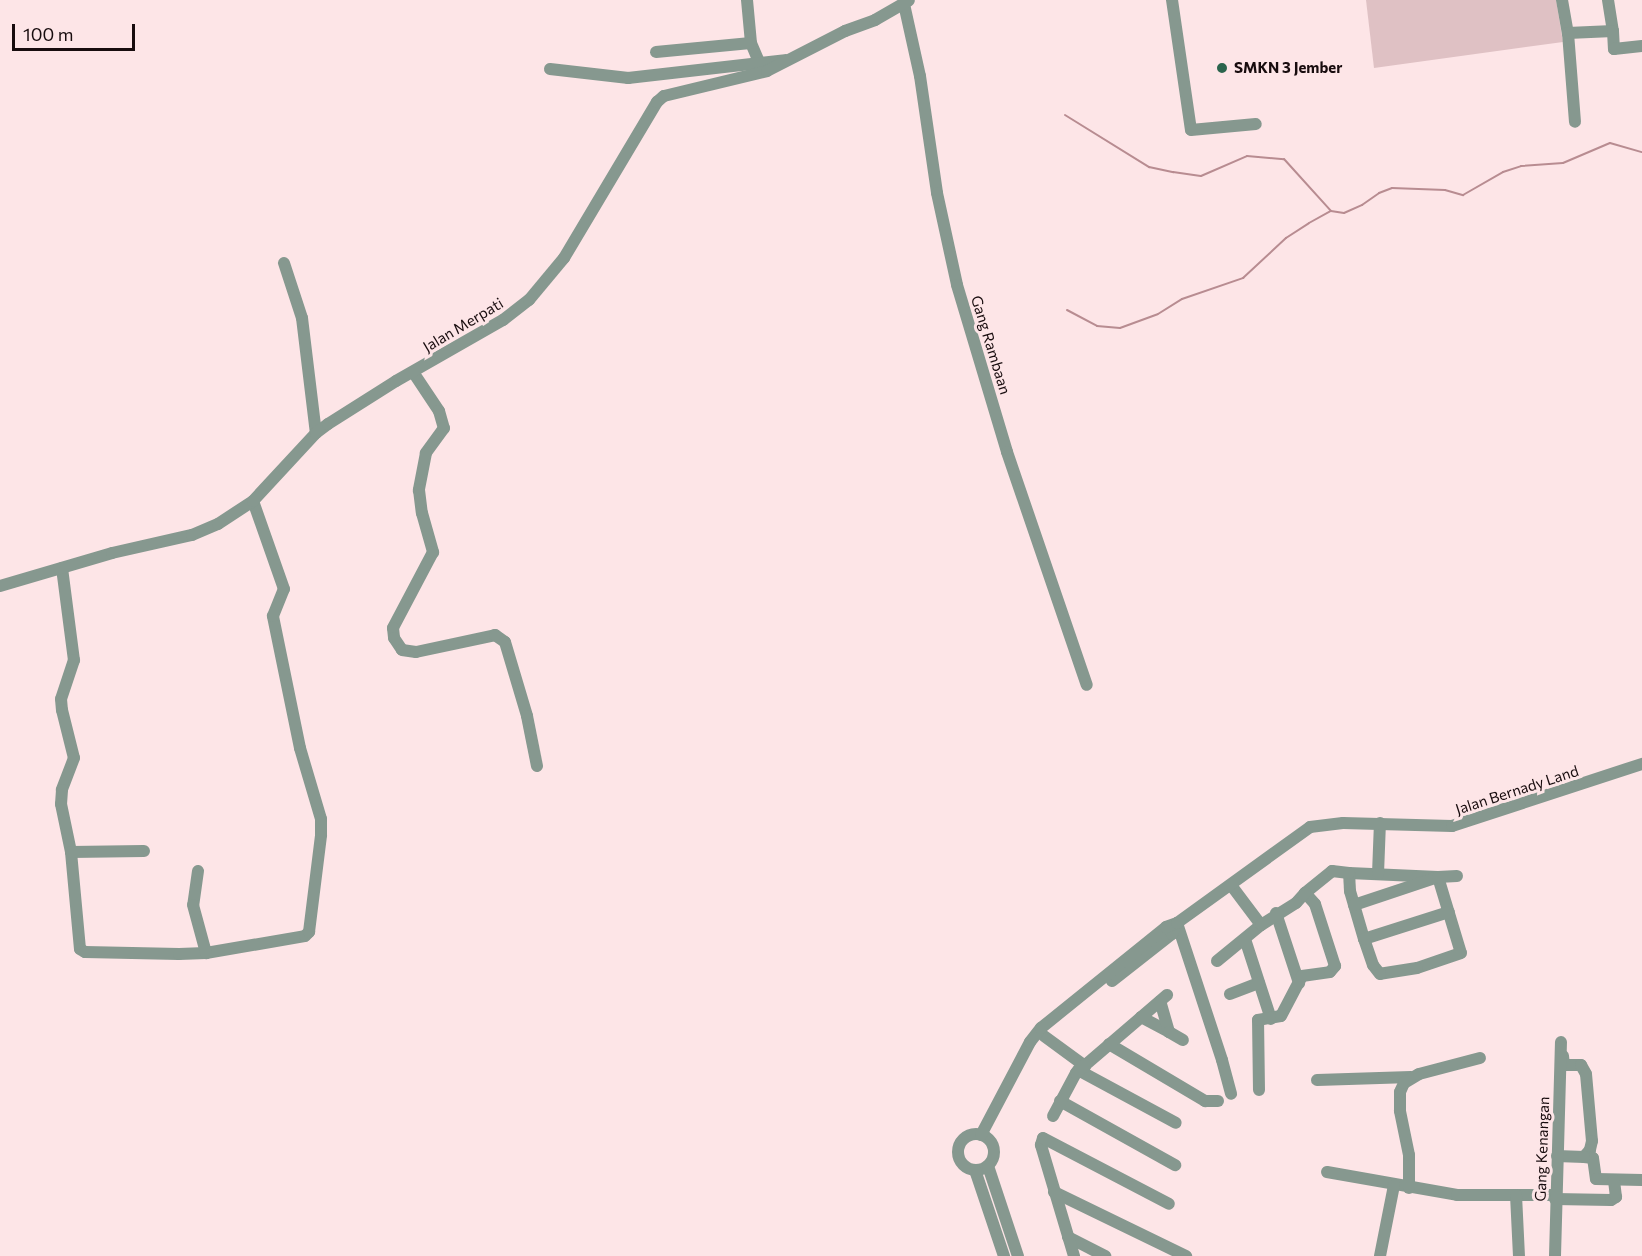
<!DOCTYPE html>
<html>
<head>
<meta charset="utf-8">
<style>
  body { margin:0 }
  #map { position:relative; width:1642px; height:1256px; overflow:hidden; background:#fde5e7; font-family:Commissioner,sans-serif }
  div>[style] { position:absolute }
  .green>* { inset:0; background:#dfc1c4 }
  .stream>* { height:2px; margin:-1px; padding:0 1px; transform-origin:1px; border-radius:1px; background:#b88c91 }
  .minor>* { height:12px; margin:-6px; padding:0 6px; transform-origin:6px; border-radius:6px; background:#86988f }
  .minor>.ring { margin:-6px; padding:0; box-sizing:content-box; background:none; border:12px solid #86988f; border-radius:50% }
  .dots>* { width:16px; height:16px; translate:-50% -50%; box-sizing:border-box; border:3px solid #fde5e7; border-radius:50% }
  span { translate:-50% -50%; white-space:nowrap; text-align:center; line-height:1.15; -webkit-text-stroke:6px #fde5e7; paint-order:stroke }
  .poi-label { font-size:15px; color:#180c0e; font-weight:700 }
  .left { translate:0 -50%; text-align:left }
  .street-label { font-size:15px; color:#180c0e }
  .scale { position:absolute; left:12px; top:24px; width:123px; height:27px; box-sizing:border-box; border:3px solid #180c0e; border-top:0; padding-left:8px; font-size:18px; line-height:21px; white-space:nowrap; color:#180c0e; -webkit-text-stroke:4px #fde5e7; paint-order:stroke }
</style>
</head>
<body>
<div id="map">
  <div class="green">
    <div style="clip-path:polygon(1366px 0,1556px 0,1563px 42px,1374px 68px)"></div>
  </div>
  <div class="stream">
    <div style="left:1065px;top:115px;width:99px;rotate:31.8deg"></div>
    <div style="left:1149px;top:167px;width:25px;rotate:12deg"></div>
    <div style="left:1173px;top:172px;width:28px;rotate:8deg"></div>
    <div style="left:1201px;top:176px;width:50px;rotate:-23.5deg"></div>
    <div style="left:1247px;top:156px;width:37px;rotate:5deg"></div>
    <div style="left:1284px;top:159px;width:70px;rotate:47.9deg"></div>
    <div style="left:1067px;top:310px;width:34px;rotate:28deg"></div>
    <div style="left:1097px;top:326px;width:23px;rotate:5deg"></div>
    <div style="left:1120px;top:328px;width:40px;rotate:-20.2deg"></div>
    <div style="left:1158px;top:314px;width:28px;rotate:-32deg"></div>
    <div style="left:1182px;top:299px;width:65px;rotate:-19deg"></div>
    <div style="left:1243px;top:278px;width:59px;rotate:-42.9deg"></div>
    <div style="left:1286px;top:238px;width:27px;rotate:-33deg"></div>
    <div style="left:1309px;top:223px;width:25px;rotate:-29deg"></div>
    <div style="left:1331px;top:211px;width:13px;rotate:9deg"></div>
    <div style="left:1344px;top:213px;width:20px;rotate:-24deg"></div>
    <div style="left:1362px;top:205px;width:21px;rotate:-35deg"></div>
    <div style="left:1379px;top:193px;width:14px;rotate:-21deg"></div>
    <div style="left:1392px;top:188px;width:53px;rotate:2.2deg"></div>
    <div style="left:1445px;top:190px;width:19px;rotate:16deg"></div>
    <div style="left:1463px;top:195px;width:46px;rotate:-29.9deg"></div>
    <div style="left:1503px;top:172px;width:19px;rotate:-18deg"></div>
    <div style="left:1521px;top:166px;width:42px;rotate:-4.1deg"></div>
    <div style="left:1563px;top:163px;width:51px;rotate:-23.1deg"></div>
    <div style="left:1610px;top:143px;width:33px;rotate:16deg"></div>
  </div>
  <div class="minor">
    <div style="left:747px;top:0;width:43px;rotate:84.7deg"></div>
    <div style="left:751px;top:43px;width:21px;rotate:67deg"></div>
    <div style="left:1172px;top:0;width:131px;rotate:81.7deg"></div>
    <div style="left:1191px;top:130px;width:65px;rotate:-5.3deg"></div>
    <div style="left:1562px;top:0;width:34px;rotate:80deg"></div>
    <div style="left:1568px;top:33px;width:89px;rotate:85.5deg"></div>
    <div style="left:1608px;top:0;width:31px;rotate:81deg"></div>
    <div style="left:904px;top:4px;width:74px;rotate:77.5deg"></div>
    <div style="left:920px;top:76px;width:118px;rotate:81.7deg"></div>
    <div style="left:937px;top:193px;width:94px;rotate:77.7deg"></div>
    <div style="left:957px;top:285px;width:174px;rotate:73.3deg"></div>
    <div style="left:1007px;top:452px;width:246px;rotate:71.1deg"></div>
    <div style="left:1568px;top:33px;width:45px;rotate:-2.5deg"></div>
    <div style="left:1613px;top:31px;width:18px;rotate:87deg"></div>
    <div style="left:1614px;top:49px;width:28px;rotate:-6deg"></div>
    <div style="left:656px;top:52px;width:95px;rotate:-5.4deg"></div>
    <div style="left:550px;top:69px;width:79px;rotate:6.6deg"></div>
    <div style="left:628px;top:78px;width:158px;rotate:-6.5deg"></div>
    <div style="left:284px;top:263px;width:58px;rotate:71.9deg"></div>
    <div style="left:302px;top:318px;width:116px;rotate:83.1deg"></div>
    <div style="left:413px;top:372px;width:47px;rotate:56.3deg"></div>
    <div style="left:439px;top:411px;width:18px;rotate:74deg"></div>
    <div style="left:444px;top:428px;width:31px;rotate:126deg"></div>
    <div style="left:426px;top:453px;width:38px;rotate:101deg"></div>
    <div style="left:419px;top:490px;width:23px;rotate:83deg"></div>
    <div style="left:422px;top:513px;width:41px;rotate:74.2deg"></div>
    <div style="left:433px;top:552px;width:86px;rotate:117.8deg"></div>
    <div style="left:393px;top:628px;width:10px;rotate:84deg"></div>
    <div style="left:394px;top:638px;width:14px;rotate:56deg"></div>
    <div style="left:402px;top:650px;width:14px;rotate:8deg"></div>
    <div style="left:416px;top:652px;width:81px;rotate:-12.1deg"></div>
    <div style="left:495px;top:635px;width:12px;rotate:35deg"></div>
    <div style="left:505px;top:642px;width:77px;rotate:73.4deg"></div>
    <div style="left:527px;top:716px;width:51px;rotate:78.7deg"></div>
    <div style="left:62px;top:568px;width:93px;rotate:82.6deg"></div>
    <div style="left:74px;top:660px;width:41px;rotate:108.4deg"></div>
    <div style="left:61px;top:699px;width:11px;rotate:85deg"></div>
    <div style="left:62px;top:710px;width:49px;rotate:76deg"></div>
    <div style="left:74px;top:758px;width:34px;rotate:111deg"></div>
    <div style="left:62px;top:790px;width:14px;rotate:94deg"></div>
    <div style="left:61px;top:804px;width:49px;rotate:78.2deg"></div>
    <div style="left:71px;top:852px;width:97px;rotate:84.7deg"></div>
    <div style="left:80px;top:949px;width:6px;rotate:31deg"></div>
    <div style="left:85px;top:952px;width:94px;rotate:1.2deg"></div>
    <div style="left:179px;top:954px;width:27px;rotate:-2deg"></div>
    <div style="left:206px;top:953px;width:100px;rotate:-9.7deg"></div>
    <div style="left:305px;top:936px;width:6px;rotate:-45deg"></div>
    <div style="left:309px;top:932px;width:98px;rotate:-82.9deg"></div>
    <div style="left:321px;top:835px;width:16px;rotate:-90deg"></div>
    <div style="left:321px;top:819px;width:74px;rotate:-106.5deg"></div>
    <div style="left:300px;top:748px;width:135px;rotate:-101.6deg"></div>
    <div style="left:273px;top:616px;width:29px;rotate:-68deg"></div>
    <div style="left:284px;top:589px;width:93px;rotate:-109.4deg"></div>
    <div style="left:0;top:586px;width:117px;rotate:-16.4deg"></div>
    <div style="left:112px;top:553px;width:82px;rotate:-12.7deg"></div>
    <div style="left:192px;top:535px;width:28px;rotate:-23deg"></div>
    <div style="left:218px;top:524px;width:42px;rotate:-33.3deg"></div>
    <div style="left:253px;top:501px;width:93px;rotate:-47.2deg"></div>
    <div style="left:316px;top:433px;width:15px;rotate:-37deg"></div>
    <div style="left:328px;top:424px;width:80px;rotate:-32.3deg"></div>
    <div style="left:396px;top:381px;width:123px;rotate:-29.7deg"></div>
    <div style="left:503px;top:320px;width:33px;rotate:-38deg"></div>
    <div style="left:529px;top:300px;width:55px;rotate:-50.2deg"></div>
    <div style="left:564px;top:258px;width:182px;rotate:-59.2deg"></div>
    <div style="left:657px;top:102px;width:9px;rotate:-41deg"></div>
    <div style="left:664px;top:96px;width:106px;rotate:-13.6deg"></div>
    <div style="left:767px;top:71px;width:88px;rotate:-27.1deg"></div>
    <div style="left:845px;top:31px;width:32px;rotate:-20deg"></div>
    <div style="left:875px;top:20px;width:39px;rotate:-30deg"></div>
    <div style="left:71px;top:852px;width:73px;rotate:-0.8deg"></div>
    <div style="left:198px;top:871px;width:34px;rotate:98deg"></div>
    <div style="left:193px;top:905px;width:50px;rotate:74.8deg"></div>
    <div style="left:1349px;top:873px;width:89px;rotate:2.6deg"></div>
    <div style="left:1438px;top:877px;width:79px;rotate:73.2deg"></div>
    <div style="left:1461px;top:953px;width:46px;rotate:161.2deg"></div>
    <div style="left:1417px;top:968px;width:37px;rotate:171deg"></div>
    <div style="left:1380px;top:974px;width:11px;rotate:-128deg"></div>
    <div style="left:1373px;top:965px;width:28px;rotate:-109deg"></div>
    <div style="left:1364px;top:939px;width:50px;rotate:-106.3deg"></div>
    <div style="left:1350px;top:891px;width:18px;rotate:-93deg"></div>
    <div style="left:1378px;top:874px;width:51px;rotate:-87.8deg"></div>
    <div style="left:1305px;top:893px;width:35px;rotate:-39deg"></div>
    <div style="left:1332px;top:871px;width:17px;rotate:7deg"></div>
    <div style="left:1354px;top:905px;width:89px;rotate:-18.4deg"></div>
    <div style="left:1438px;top:877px;width:19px;rotate:-3deg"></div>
    <div style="left:1276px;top:913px;width:74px;rotate:71.8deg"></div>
    <div style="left:1177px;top:923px;width:144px;rotate:71.8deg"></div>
    <div style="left:1222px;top:1060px;width:35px;rotate:75deg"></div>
    <div style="left:1245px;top:939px;width:84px;rotate:72deg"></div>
    <div style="left:1364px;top:939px;width:89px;rotate:-17.6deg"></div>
    <div style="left:1217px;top:961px;width:57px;rotate:-39.3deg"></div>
    <div style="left:1261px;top:925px;width:50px;rotate:-126.9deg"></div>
    <div style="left:1112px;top:981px;width:76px;rotate:-38.1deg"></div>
    <div style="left:1172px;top:934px;width:12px;rotate:-66deg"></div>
    <div style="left:1230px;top:994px;width:31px;rotate:-21deg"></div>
    <div style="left:1141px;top:1017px;width:32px;rotate:28deg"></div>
    <div style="left:1169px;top:1032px;width:32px;rotate:-106deg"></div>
    <div style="left:1169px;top:1032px;width:16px;rotate:30deg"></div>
    <div style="left:1044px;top:1036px;width:51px;rotate:36.2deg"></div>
    <div style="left:1109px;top:1044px;width:112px;rotate:30.7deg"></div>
    <div style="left:1205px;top:1101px;width:13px"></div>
    <div style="left:1563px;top:1056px;width:9px;rotate:84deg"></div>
    <div style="left:1564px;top:1065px;width:17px"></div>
    <div style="left:1581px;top:1065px;width:10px;rotate:61deg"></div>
    <div style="left:1586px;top:1074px;width:67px;rotate:84.9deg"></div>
    <div style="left:1592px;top:1141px;width:9px;rotate:103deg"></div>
    <div style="left:1590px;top:1150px;width:9px;rotate:131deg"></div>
    <div style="left:1584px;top:1157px;width:9px;rotate:6deg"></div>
    <div style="left:1593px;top:1158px;width:21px;rotate:82deg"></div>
    <div style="left:1596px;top:1179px;width:46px;rotate:1.2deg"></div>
    <div style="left:1078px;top:1070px;width:111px;rotate:28.4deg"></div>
    <div style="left:1317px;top:1080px;width:94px;rotate:-1.8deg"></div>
    <div style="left:1259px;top:1090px;width:70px;rotate:-90.8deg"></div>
    <div style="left:1258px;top:1020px;width:23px;rotate:-10deg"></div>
    <div style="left:1281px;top:1016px;width:45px;rotate:-62.3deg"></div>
    <div style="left:1302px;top:976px;width:28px;rotate:-8deg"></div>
    <div style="left:1330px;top:972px;width:8px;rotate:-50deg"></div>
    <div style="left:1335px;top:966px;width:65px;rotate:-107.9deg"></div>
    <div style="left:1315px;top:904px;width:15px;rotate:-132deg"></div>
    <div style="left:1305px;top:893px;width:13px;rotate:132deg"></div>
    <div style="left:1296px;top:903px;width:41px;rotate:147.8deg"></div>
    <div style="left:1060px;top:1101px;width:132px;rotate:29.1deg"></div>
    <div style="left:1053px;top:1116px;width:49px;rotate:-61.9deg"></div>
    <div style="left:1076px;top:1073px;width:120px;rotate:-40.6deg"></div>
    <div class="ring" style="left:958px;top:1134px;width:24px;height:24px"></div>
    <div style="left:981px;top:1135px;width:105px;rotate:-62.2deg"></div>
    <div style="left:1030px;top:1042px;width:18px;rotate:-52deg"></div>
    <div style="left:1041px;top:1028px;width:161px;rotate:-38.9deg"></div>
    <div style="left:1166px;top:927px;width:12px;rotate:-20deg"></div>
    <div style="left:1177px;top:923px;width:164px;rotate:-35.8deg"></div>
    <div style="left:1310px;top:827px;width:33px;rotate:-7deg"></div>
    <div style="left:1343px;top:823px;width:109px;rotate:1.6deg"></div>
    <div style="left:1452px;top:826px;width:200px;rotate:-18.1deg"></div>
    <div style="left:1557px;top:1156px;width:27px;rotate:2deg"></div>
    <div style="left:988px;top:1166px;width:95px;rotate:71.6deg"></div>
    <div style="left:975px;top:1170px;width:91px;rotate:71.4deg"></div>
    <div style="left:1327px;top:1172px;width:132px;rotate:10deg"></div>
    <div style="left:1457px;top:1195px;width:98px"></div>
    <div style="left:1409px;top:1188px;width:33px;rotate:-90deg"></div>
    <div style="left:1409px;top:1155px;width:45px;rotate:-101.6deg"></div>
    <div style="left:1400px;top:1111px;width:19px;rotate:-90deg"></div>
    <div style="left:1400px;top:1092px;width:10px;rotate:-66deg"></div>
    <div style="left:1404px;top:1083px;width:17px;rotate:-31deg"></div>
    <div style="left:1419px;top:1074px;width:63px;rotate:-14.7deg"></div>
    <div style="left:1054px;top:1192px;width:147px;rotate:25.9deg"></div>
    <div style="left:1516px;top:1195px;width:61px;rotate:87.2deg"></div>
    <div style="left:1555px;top:1199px;width:56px;rotate:1deg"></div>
    <div style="left:1611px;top:1200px;width:6px;rotate:-31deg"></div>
    <div style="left:1616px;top:1197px;width:17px;rotate:-97deg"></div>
    <div style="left:1068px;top:1237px;width:42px;rotate:27.2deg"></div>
    <div style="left:1074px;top:1256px;width:116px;rotate:-106.6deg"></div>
    <div style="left:1041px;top:1145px;width:7px;rotate:-74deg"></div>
    <div style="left:1043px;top:1138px;width:142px;rotate:27.6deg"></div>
    <div style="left:1380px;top:1256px;width:72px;rotate:-78.8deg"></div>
    <div style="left:1555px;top:1256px;width:214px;rotate:-88.4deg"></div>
  </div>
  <div class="dots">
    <div style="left:1222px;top:68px;background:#2b644d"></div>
  </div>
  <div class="poi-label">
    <span class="left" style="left:1234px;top:68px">SMKN 3 Jember</span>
  </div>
  <div class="street-label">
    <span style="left:463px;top:325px;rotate:-31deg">Jalan Merpati</span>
    <span style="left:991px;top:345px;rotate:73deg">Gang Rambaan</span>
    <span style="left:1517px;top:790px;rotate:-18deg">Jalan Bernady Land</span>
    <span style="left:1542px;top:1149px;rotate:-88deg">Gang Kenangan</span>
  </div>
  <div class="scale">100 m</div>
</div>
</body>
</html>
